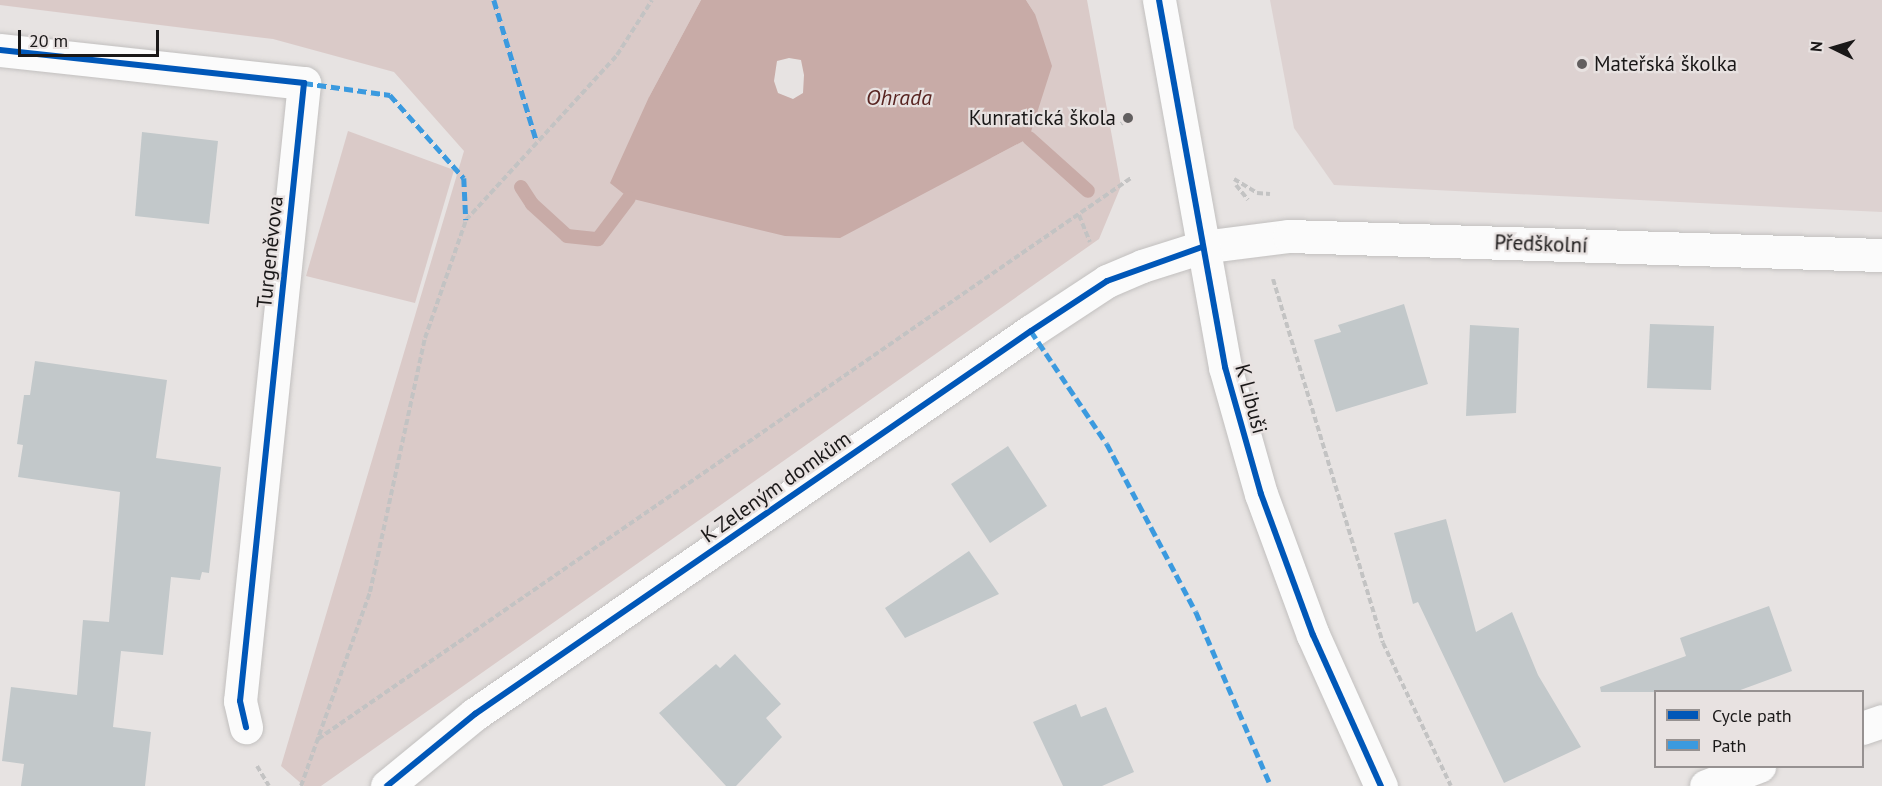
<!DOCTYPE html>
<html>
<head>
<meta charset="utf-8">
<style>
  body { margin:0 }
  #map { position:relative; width:1882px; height:786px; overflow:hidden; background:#e7e3e2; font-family:"PT Sans",sans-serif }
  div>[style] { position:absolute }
  .built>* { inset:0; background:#ddd2d1 }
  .green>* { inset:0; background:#dacac8 }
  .water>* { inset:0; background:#c8aba7 }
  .stream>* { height:14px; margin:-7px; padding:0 7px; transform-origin:7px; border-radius:7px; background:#c8aba7 }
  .building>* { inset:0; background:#c2c8ca }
  .path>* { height:4px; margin-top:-2px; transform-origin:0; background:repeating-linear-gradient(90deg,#c3c3c3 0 6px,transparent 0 9px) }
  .roads { filter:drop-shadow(0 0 2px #c2c0bf) drop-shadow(0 0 2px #c2c0bf) }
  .street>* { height:33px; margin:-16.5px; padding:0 16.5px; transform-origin:16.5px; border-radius:16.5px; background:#fbfbfb }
  .secondary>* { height:33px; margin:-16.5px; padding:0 16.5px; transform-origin:16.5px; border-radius:16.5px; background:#fbfbfb }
  .quiet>* { height:4.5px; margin-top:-2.25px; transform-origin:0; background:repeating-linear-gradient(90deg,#3b9adf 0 9px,transparent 0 13.5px) }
  .cycleway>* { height:6px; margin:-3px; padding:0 3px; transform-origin:3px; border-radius:3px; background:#0057b8 }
  .dots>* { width:16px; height:16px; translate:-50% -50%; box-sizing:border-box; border:3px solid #e8e2e1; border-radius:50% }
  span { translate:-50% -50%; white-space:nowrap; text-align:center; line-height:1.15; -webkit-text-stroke:4.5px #e8e2e1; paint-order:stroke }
  .poi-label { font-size:21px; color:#1a1818 }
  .left { translate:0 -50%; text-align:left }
  .right { translate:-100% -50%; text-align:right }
  .street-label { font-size:21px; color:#1a1818 }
  .water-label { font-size:22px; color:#582421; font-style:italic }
  .legend { position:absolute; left:1654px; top:690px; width:210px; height:78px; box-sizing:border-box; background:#e8e2e1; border:2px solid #969191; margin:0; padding:8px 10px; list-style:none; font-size:18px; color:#1a1818 }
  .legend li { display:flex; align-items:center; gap:12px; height:30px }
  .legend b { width:30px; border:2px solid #969191 }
  .north { position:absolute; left:1804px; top:18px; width:60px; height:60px; -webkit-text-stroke:4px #e8e2e1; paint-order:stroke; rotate:275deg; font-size:16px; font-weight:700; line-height:24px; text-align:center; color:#1a1818 }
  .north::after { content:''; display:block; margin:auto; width:21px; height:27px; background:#1a1818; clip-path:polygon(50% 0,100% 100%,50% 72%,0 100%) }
  .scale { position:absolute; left:18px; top:30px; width:141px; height:27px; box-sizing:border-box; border:3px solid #1a1818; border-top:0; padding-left:8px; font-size:18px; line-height:21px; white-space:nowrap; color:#1a1818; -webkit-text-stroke:4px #e8e2e1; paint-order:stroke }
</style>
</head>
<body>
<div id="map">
  <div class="built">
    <div style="clip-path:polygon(1270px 0,1882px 0,1882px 212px,1334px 185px,1294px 128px)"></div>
  </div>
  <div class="green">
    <div style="clip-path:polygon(0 0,701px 0,649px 97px,991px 158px,1029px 138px,1035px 14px,1026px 0,1087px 0,1121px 186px,1099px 239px,321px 786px,304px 786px,281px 766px,464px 151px,394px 72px,273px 39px,0 5px)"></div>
    <div style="clip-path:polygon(348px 131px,454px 170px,415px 303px,306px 276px)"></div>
  </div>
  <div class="water">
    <div style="clip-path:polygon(evenodd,701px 0,1026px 0,1035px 14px,1052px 66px,1029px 138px,840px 238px,785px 236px,629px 198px,610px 183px,649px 97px,701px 0,789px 58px,801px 60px,804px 75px,803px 93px,793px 99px,778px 93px,774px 81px,777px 61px,789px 58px)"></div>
  </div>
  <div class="stream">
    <div style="left:1029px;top:138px;width:79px;rotate:41.9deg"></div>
    <div style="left:521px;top:187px;width:20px;rotate:57deg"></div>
    <div style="left:532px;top:204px;width:47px;rotate:42.4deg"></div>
    <div style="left:567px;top:236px;width:31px;rotate:6deg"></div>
    <div style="left:598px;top:239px;width:51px;rotate:-52.9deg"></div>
  </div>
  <div class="building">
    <div style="clip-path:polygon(142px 132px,218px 141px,209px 224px,135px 216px)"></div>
    <div style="clip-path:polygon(1404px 304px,1428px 384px,1336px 412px,1314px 340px,1341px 332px,1338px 325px)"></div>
    <div style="clip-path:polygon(1650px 324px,1714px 326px,1711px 390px,1647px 388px)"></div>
    <div style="clip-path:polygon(1470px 325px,1519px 328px,1516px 413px,1466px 416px)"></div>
    <div style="clip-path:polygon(35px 361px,167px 380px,156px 458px,221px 467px,209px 573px,202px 572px,200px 580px,171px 577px,163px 655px,121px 651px,113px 727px,151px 732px,145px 786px,21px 786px,24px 764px,2px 761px,11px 687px,77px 695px,83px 620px,109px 622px,120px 492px,18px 477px,23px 445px,17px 444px,24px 395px,30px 395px)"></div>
    <div style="clip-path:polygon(1008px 446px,1047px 506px,990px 543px,951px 484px)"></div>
    <div style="clip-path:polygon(1446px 519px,1476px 632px,1512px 612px,1538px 675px,1581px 747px,1504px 783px,1418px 602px,1413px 604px,1394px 533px)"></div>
    <div style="clip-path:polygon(969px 551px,999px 594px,905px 638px,885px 608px)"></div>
    <div style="clip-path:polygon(1769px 606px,1792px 671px,1735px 692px,1601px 692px,1600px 687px,1686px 656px,1680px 638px)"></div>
    <div style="clip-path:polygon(735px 654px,781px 704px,766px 718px,782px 737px,736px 786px,726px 786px,659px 713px,716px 664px,720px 668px)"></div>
    <div style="clip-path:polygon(1076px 704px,1081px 717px,1106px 707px,1134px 772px,1102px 786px,1063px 786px,1033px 722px)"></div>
  </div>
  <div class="path">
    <div style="left:1121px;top:124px;width:9px;rotate:-41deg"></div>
    <div style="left:1234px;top:179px;width:27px;rotate:31deg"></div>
    <div style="left:1257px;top:193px;width:13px;rotate:4deg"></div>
    <div style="left:1236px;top:185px;width:19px;rotate:51deg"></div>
    <div style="left:1079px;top:215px;width:29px;rotate:68deg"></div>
    <div style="left:1273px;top:279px;width:380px;rotate:73.2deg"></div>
    <div style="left:1383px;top:643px;width:158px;rotate:64.6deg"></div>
    <div style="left:318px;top:739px;width:988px;rotate:-34.61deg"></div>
    <div style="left:257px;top:766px;width:23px;rotate:59deg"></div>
    <div style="left:301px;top:786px;width:206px;rotate:-70.4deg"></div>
    <div style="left:370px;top:592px;width:260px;rotate:-77.8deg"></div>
    <div style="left:425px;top:338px;width:125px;rotate:-70.8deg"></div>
    <div style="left:466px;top:220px;width:224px;rotate:-47.5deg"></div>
    <div style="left:617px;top:55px;width:65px;rotate:-57.5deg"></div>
  </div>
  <div class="roads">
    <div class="street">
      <div style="left:0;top:50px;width:306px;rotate:6.2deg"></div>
      <div style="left:304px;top:83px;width:621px;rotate:95.91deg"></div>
      <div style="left:240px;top:701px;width:27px;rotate:77deg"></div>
      <div style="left:1862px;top:728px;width:21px;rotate:-19deg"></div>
      <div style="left:387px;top:786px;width:114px;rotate:-39.3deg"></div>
      <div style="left:475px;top:714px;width:675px;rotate:-34.56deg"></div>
      <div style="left:1031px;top:331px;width:91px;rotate:-33.3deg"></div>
      <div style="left:1107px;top:281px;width:38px;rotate:-23deg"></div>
      <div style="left:1142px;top:266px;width:63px;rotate:-17.6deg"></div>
      <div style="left:1202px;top:247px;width:88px;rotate:-7.2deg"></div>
      <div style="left:1289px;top:236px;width:593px;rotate:1.84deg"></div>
      <div style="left:1706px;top:786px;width:57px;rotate:-20.7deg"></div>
    </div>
    <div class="secondary">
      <div style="left:1159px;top:0;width:373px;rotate:79.8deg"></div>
      <div style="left:1225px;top:367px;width:132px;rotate:74.2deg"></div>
      <div style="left:1261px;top:494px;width:150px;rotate:69.8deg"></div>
      <div style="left:1313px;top:635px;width:166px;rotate:65.8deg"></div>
    </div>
  </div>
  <div class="quiet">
    <div style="left:494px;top:0;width:148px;rotate:73.2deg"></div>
    <div style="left:304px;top:83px;width:87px;rotate:7.9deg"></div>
    <div style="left:390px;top:95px;width:111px;rotate:48.3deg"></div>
    <div style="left:464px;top:178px;width:42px;rotate:87.3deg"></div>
    <div style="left:1031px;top:331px;width:136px;rotate:56.1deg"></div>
    <div style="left:1107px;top:444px;width:190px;rotate:62.1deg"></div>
    <div style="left:1196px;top:612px;width:189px;rotate:66.7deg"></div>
  </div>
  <div class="cycleway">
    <div style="left:1159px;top:0;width:373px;rotate:79.8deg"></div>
    <div style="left:1225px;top:367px;width:132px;rotate:74.2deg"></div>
    <div style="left:1261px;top:494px;width:150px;rotate:69.8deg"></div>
    <div style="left:1313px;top:635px;width:166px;rotate:65.8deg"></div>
    <div style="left:0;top:50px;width:306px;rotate:6.2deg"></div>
    <div style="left:304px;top:83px;width:621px;rotate:95.91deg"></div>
    <div style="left:240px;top:701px;width:27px;rotate:77deg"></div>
    <div style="left:387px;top:786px;width:114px;rotate:-39.3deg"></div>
    <div style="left:475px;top:714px;width:675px;rotate:-34.56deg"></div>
    <div style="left:1031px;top:331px;width:91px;rotate:-33.3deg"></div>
    <div style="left:1107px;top:281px;width:101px;rotate:-19.7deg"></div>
  </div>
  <div class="dots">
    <div style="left:1582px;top:64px;background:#625f5f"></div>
    <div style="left:1128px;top:118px;background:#625f5f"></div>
  </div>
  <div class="poi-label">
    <span class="left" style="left:1594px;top:64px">Mateřská školka</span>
    <span class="right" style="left:1116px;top:118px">Kunratická škola</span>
  </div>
  <div class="street-label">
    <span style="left:1541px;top:244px;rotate:2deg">Předškolní</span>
    <span style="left:270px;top:252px;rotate:-84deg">Turgeněvova</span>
    <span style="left:1251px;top:399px;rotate:75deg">K Libuši</span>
    <span style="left:776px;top:487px;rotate:-35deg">K Zeleným domkům</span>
  </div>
  <div class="water-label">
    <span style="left:899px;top:98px">Ohrada</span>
  </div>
  <ul class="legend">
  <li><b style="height:8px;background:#0057b8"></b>Cycle path</li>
  <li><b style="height:8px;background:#3b9adf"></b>Path</li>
  </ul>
  <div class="north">N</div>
  <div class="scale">20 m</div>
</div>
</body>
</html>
